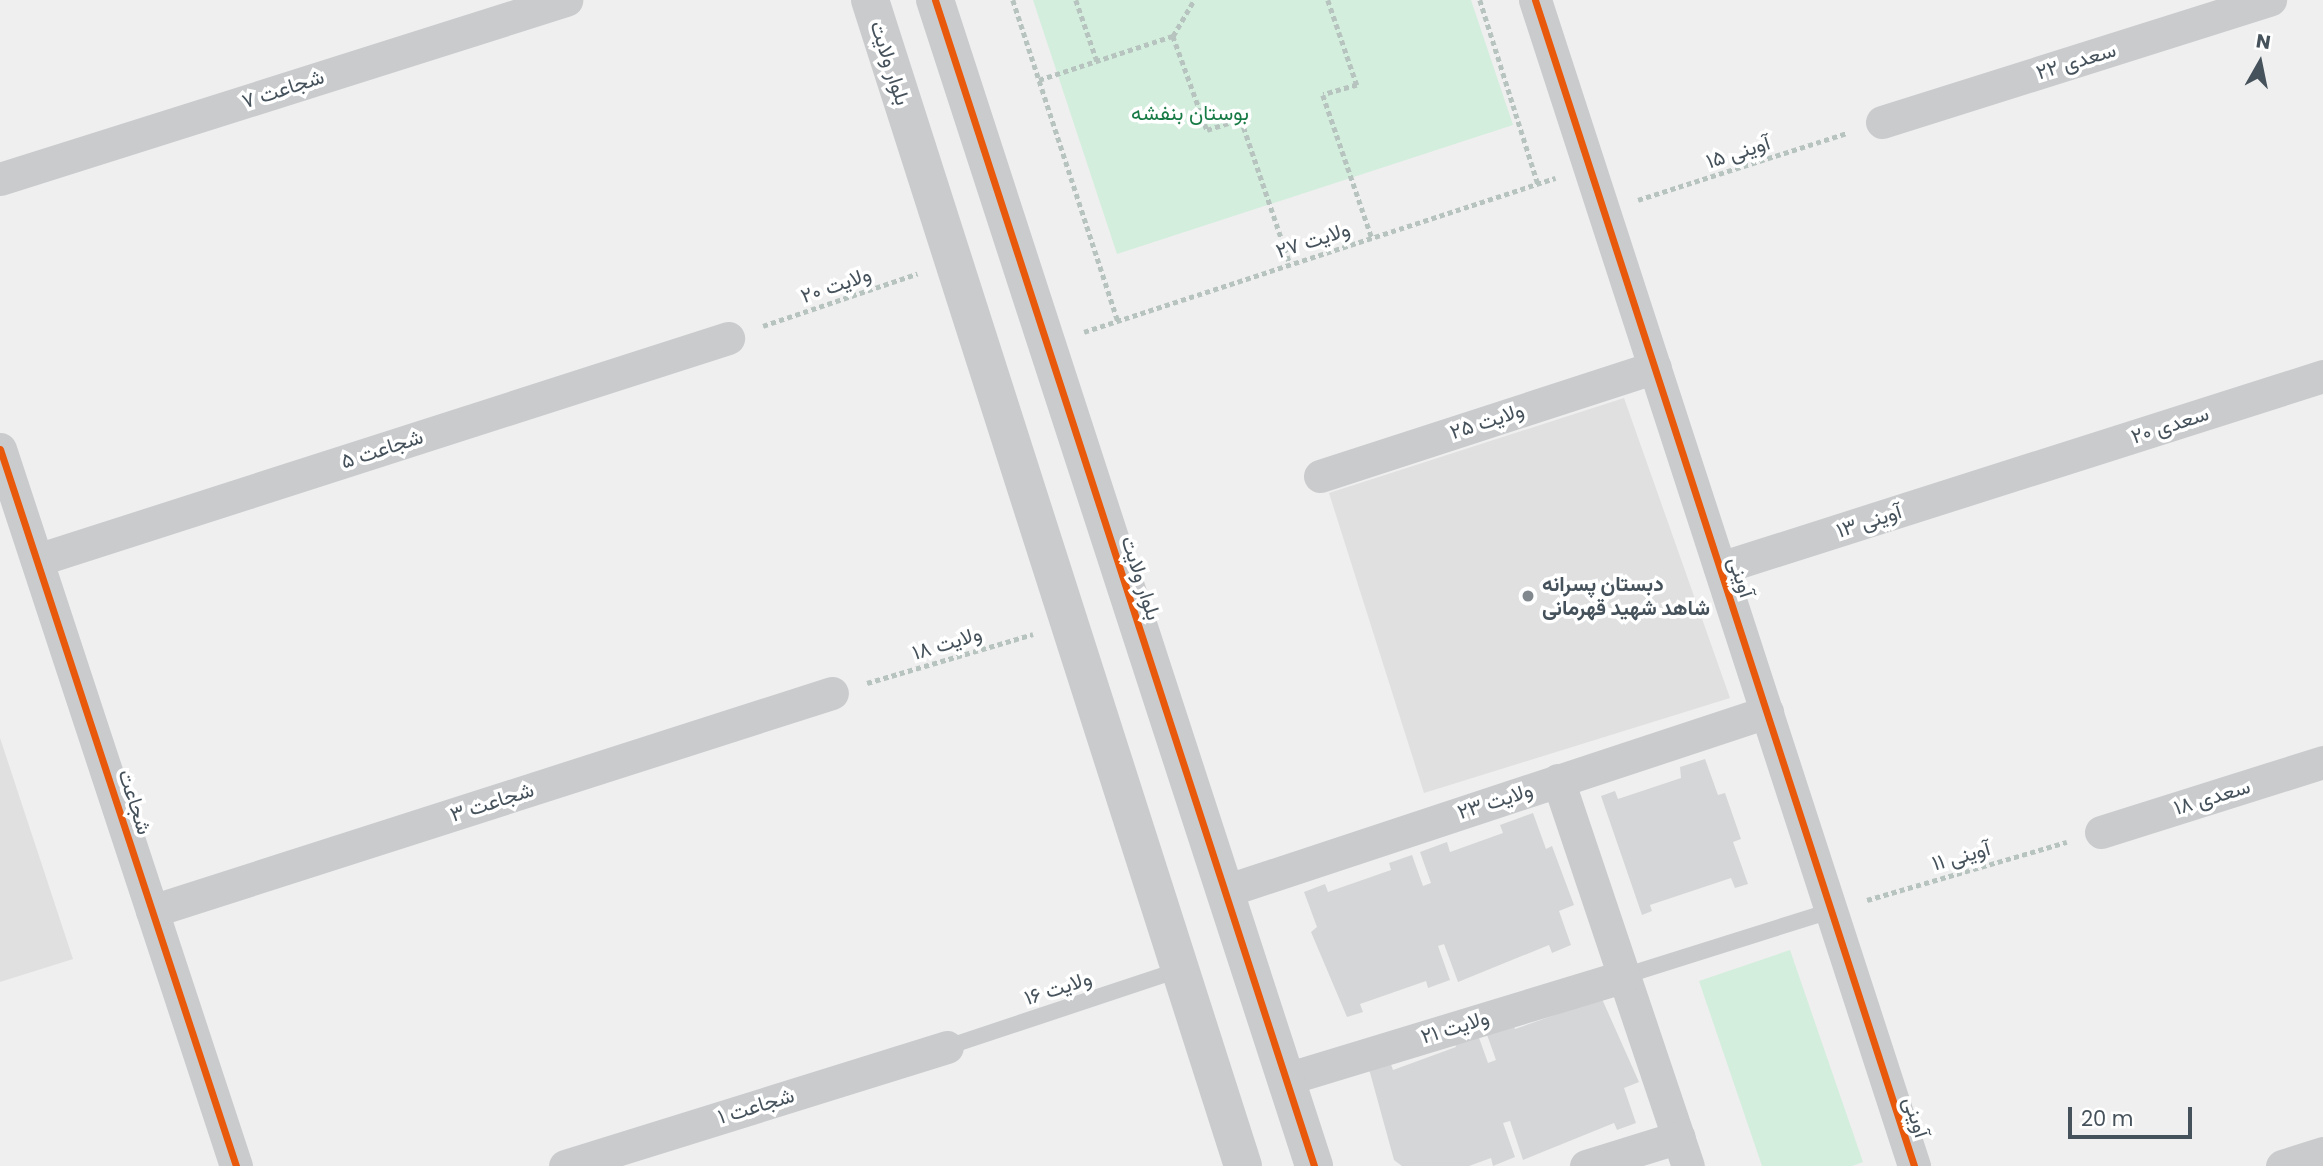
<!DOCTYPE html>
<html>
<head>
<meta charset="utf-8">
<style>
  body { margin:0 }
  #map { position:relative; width:2323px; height:1166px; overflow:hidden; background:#efefef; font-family:Poppins,Vazirmatn,sans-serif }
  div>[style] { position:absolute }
  .education>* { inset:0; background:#e1e0e1 }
  .green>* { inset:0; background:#d3eedd }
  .building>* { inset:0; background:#d5d6d7 }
  .path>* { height:4.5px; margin-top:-2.25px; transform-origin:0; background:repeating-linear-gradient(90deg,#b7c3bf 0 5px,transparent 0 8.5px) }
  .service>* { height:16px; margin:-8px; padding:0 8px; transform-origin:8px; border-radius:8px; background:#c9cbcd }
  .minor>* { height:33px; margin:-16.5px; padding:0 16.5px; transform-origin:16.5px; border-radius:16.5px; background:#c9cbcd }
  .tertiary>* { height:38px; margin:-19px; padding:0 19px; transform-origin:19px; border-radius:19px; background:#c9cbcd }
  .cycleway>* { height:7px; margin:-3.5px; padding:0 3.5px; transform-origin:3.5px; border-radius:3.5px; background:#e8590c }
  .dots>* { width:19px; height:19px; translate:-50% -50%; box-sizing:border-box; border:4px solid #fff; border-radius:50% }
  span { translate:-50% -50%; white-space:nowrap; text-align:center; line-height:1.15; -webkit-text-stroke:7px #fff; paint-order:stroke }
  .street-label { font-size:21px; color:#46525b }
  .park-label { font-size:21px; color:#187b46 }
  .poi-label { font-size:21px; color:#46525b; font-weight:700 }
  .left { translate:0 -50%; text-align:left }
  .north { position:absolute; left:2225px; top:28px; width:70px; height:70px; -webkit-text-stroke:5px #fff; paint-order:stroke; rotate:9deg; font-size:19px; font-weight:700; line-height:28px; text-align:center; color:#46525b }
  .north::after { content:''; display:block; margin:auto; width:24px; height:32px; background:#46525b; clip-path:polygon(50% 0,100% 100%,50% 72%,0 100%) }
  .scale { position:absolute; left:2068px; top:1107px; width:124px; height:32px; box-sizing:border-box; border:4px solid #46525b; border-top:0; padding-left:9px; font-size:21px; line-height:24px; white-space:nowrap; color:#46525b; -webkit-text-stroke:5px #fff; paint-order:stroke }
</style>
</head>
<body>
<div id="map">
  <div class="education">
    <div style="clip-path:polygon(1624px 398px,1730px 698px,1424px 793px,1329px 493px)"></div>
    <div style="clip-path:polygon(0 738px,73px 959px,0 982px)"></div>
  </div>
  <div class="green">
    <div style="clip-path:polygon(1033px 0,1471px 0,1513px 125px,1117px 254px)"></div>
    <div style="clip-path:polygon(1790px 950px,1863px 1162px,1852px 1166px,1762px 1166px,1699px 981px)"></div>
  </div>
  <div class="building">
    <div style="clip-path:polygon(1705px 759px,1718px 795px,1725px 793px,1741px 839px,1733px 842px,1748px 884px,1735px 888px,1731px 878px,1650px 905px,1652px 911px,1642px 915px,1601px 796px,1615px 791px,1618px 799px,1681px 778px,1680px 767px)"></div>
    <div style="clip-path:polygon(1533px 813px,1546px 849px,1552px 846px,1574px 905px,1559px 911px,1571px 945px,1552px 953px,1549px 945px,1458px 982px,1444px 944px,1438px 946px,1450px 980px,1428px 988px,1426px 981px,1360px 1004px,1363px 1012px,1347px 1017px,1311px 932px,1317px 927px,1304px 892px,1325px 884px,1328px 892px,1391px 870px,1389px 863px,1412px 855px,1423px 886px,1431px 883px,1420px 852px,1447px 842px,1450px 852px,1503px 833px,1500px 825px)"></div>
    <div style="clip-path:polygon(1598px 990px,1639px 1082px,1624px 1088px,1636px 1123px,1617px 1130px,1614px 1123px,1523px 1160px,1510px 1121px,1503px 1123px,1515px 1157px,1493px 1166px,1491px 1158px,1469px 1166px,1402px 1166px,1394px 1160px,1369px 1069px,1390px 1061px,1393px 1070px,1456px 1047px,1454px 1041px,1477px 1032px,1488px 1063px,1496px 1060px,1485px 1029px,1512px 1020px,1515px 1029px,1569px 1010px)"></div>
  </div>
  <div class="path">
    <div style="left:1013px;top:0;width:338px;rotate:71.9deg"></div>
    <div style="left:1076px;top:0;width:65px;rotate:71deg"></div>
    <div style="left:1328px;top:0;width:90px;rotate:71.2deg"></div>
    <div style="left:1357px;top:85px;width:35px;rotate:164deg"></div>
    <div style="left:1323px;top:95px;width:151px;rotate:71.1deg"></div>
    <div style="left:1480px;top:0;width:193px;rotate:72.5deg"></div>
    <div style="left:1173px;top:36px;width:100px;rotate:70.1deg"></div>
    <div style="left:1207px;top:130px;width:36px;rotate:-18deg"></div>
    <div style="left:1241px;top:119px;width:153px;rotate:71.3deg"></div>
    <div style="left:1039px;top:80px;width:141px;rotate:-18.2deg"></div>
    <div style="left:1173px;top:36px;width:42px;rotate:-59.7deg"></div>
    <div style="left:1638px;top:200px;width:219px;rotate:-17.8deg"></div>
    <div style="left:763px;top:326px;width:163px;rotate:-18.7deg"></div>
    <div style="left:1084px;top:332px;width:496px;rotate:-18.1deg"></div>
    <div style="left:867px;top:683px;width:173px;rotate:-16.4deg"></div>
    <div style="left:1867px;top:900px;width:208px;rotate:-16.2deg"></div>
  </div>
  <div class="service">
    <div style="left:1624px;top:976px;width:216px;rotate:-17.5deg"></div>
    <div style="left:947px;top:1047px;width:248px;rotate:-18.4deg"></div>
  </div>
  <div class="minor">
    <div style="left:1535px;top:0;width:1226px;rotate:71.99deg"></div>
    <div style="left:1882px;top:122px;width:407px;rotate:-17.5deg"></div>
    <div style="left:0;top:179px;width:594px;rotate:-17.55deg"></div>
    <div style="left:0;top:449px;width:755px;rotate:71.78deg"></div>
    <div style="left:1320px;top:476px;width:352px;rotate:-18deg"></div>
    <div style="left:37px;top:560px;width:726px;rotate:-17.81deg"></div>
    <div style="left:1720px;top:568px;width:633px;rotate:-17.66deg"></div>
    <div style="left:1558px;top:780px;width:407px;rotate:71.4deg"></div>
    <div style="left:2101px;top:832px;width:233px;rotate:-17.5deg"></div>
    <div style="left:1225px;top:891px;width:571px;rotate:-18.28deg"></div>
    <div style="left:152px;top:911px;width:714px;rotate:-17.78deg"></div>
    <div style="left:1286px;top:1079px;width:353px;rotate:-16.9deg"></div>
    <div style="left:565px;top:1166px;width:400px;rotate:-17.3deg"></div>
    <div style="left:1586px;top:1166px;width:97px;rotate:-17.3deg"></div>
    <div style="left:2282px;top:1166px;width:43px;rotate:-17.6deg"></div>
  </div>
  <div class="tertiary">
    <div style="left:870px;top:0;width:1224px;rotate:72.26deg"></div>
    <div style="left:935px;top:0;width:1226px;rotate:71.99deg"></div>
  </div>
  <div class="cycleway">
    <div style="left:935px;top:0;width:1226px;rotate:71.99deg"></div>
    <div style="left:1535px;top:0;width:1226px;rotate:71.99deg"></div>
    <div style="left:0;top:449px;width:755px;rotate:71.78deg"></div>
  </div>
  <div class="dots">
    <div style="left:1528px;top:596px;background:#81898f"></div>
  </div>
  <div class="street-label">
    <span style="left:2076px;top:61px;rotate:-17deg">سعدی ۲۲</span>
    <span style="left:890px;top:63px;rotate:72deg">بلوار ولایت</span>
    <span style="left:283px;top:89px;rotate:-18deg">شجاعت ۷</span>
    <span style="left:1738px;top:152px;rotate:-18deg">آوینی ۱۵</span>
    <span style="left:1313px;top:240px;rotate:-18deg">ولایت ۲۷</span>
    <span style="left:836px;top:285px;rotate:-19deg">ولایت ۲۰</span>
    <span style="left:1487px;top:421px;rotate:-18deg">ولایت ۲۵</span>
    <span style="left:2170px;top:425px;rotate:-18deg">سعدی ۲۰</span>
    <span style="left:382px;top:449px;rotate:-18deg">شجاعت ۵</span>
    <span style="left:1869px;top:521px;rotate:-18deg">آوینی ۱۳</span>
    <span style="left:1741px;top:577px;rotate:72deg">آوینی</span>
    <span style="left:1141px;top:578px;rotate:72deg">بلوار ولایت</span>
    <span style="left:947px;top:643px;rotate:-17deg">ولایت ۱۸</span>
    <span style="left:2212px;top:797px;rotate:-17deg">سعدی ۱۸</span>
    <span style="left:1495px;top:801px;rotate:-18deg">ولایت ۲۳</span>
    <span style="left:135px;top:802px;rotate:72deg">شجاعت</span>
    <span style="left:492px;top:802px;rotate:-18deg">شجاعت ۳</span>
    <span style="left:1961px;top:856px;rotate:-16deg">آوینی ۱۱</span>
    <span style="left:1058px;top:988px;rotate:-18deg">ولایت ۱۶</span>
    <span style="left:1455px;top:1027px;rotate:-17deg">ولایت ۲۱</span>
    <span style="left:756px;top:1106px;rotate:-17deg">شجاعت ۱</span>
    <span style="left:1916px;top:1117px;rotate:72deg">آوینی</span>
  </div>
  <div class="park-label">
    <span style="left:1190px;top:113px">بوستان بنفشه</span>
  </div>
  <div class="poi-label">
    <span class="left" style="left:1542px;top:596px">دبستان پسرانه<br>شاهد شهید قهرمانی</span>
  </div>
  <div class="north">N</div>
  <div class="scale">20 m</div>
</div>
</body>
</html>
